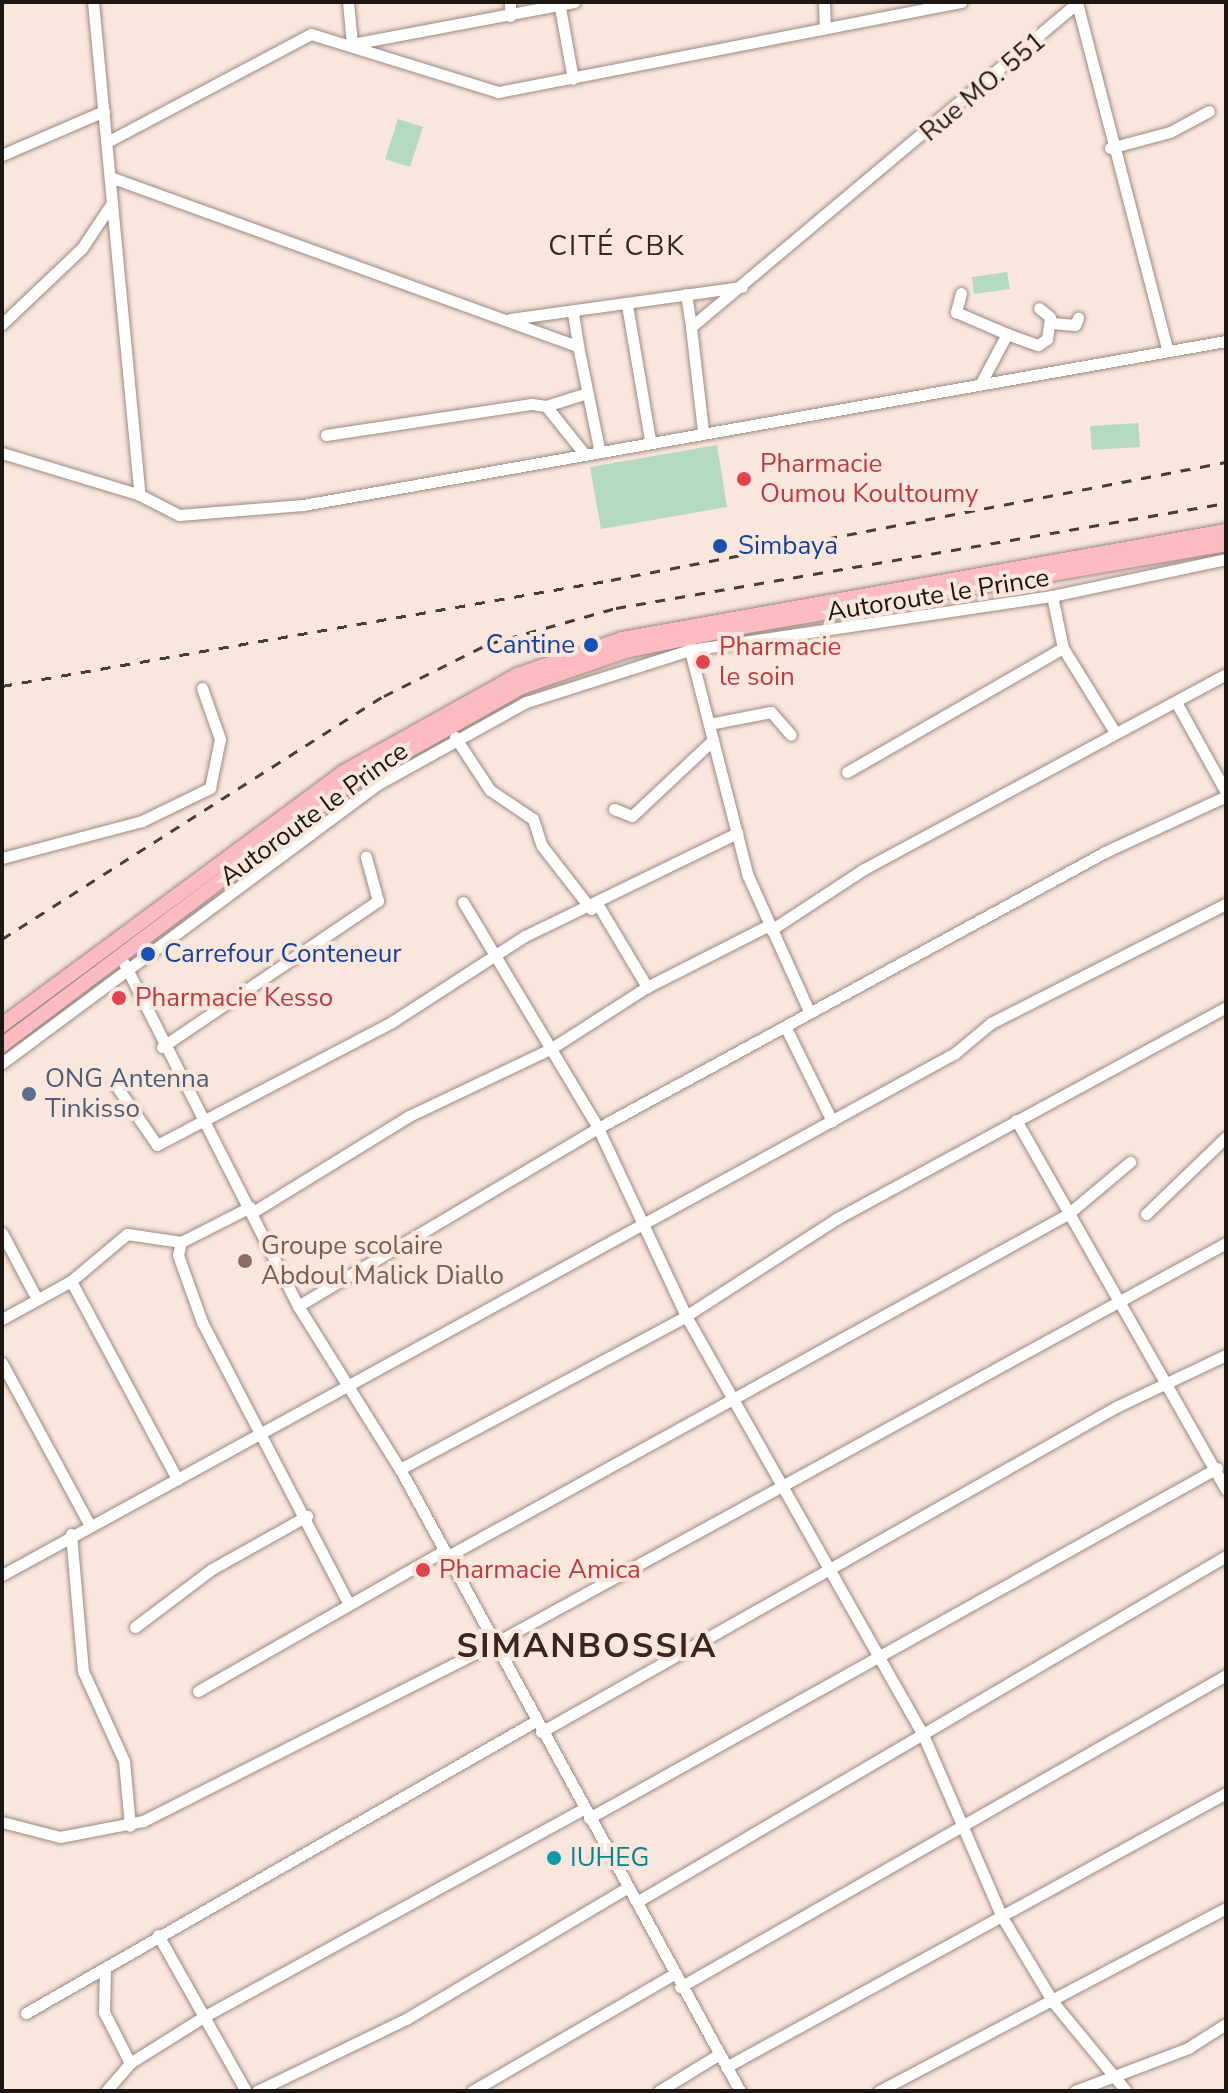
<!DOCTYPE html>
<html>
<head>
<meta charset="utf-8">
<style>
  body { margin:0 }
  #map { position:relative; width:1228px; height:2093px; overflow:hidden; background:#f9e6dc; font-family:"Nunito Sans",sans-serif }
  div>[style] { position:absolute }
  .green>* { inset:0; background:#b6d9c1 }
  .roads { filter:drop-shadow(0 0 2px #9b8a81) drop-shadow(0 0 2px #9b8a81) }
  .minor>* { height:11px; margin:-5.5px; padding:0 5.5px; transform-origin:5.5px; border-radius:5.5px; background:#fff }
  .major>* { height:14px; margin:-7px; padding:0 7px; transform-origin:7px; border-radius:7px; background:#fbbbc0 }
  .rail>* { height:3px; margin-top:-1.5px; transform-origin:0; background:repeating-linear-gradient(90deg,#463e38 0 10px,transparent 0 20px) }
  .dots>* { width:22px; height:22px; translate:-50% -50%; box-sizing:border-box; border:4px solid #f9e6dc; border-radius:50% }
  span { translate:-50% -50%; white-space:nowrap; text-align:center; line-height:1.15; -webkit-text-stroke:8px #f9e6dc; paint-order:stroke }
  .street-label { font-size:26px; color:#1d1713 }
  .health-label { font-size:26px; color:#be3a42 }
  .left { translate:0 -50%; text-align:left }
  .transit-label { font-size:26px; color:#164399 }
  .right { translate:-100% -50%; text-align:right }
  .service-label { font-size:26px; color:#4e5e75 }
  .education-label { font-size:26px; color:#785e54 }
  .culture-label { font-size:26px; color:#0d838f }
  .neighbourhood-label { font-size:28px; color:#362820; letter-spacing:2px }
  .district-label { font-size:34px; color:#362820; font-weight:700; letter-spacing:2px }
  .frame { position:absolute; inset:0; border:4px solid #1d1713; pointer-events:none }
</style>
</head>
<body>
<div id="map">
  <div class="green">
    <div style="clip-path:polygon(398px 119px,423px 127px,410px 167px,385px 159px)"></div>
    <div style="clip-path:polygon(1007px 272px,1010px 289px,974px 294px,972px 277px)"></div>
    <div style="clip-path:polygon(1138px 423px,1140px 447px,1092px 450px,1090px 426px)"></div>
    <div style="clip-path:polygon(717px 445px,727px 507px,601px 529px,590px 467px)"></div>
  </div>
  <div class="roads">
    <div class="minor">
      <div style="left:93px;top:2px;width:495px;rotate:84.6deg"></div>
      <div style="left:140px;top:495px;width:44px;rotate:27.1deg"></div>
      <div style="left:179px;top:515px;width:124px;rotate:-4.6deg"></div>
      <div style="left:303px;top:505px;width:937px;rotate:-10.08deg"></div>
      <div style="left:348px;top:2px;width:42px;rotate:84.6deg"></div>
      <div style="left:352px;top:44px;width:226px;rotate:-10.7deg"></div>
      <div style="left:510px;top:2px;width:14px;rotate:90deg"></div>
      <div style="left:559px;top:2px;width:78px;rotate:79.7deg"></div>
      <div style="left:824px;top:2px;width:25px;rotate:88deg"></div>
      <div style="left:107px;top:142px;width:231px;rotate:-27.9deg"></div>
      <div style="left:311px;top:34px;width:196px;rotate:17.2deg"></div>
      <div style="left:498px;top:92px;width:472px;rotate:-11deg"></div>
      <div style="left:1110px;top:148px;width:62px;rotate:-14.9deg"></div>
      <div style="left:1170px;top:132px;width:44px;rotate:-28.3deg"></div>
      <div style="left:2px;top:155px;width:111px;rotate:-23.3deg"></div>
      <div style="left:110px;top:177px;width:498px;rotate:19.9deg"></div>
      <div style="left:578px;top:346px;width:104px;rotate:78.4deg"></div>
      <div style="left:961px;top:293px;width:20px;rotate:105deg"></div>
      <div style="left:956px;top:312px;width:56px;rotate:23.3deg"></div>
      <div style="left:686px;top:294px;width:33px;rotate:81deg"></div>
      <div style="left:627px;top:305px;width:136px;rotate:80.3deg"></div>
      <div style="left:573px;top:313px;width:33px;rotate:81deg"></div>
      <div style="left:510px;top:319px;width:234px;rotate:-7.9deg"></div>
      <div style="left:1052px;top:323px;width:23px;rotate:5deg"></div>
      <div style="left:1075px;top:325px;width:8px;rotate:-67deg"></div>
      <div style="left:2px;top:324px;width:110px;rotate:-43.5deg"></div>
      <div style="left:82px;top:248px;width:54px;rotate:-56.3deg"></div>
      <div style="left:982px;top:381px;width:53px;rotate:-62deg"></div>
      <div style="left:1007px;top:334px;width:33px;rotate:20deg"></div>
      <div style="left:1038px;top:345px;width:11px;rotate:-34deg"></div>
      <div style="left:1047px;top:339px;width:22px;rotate:-82deg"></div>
      <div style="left:1050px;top:317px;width:14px;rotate:-141deg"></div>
      <div style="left:546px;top:406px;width:43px;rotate:-17.6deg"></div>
      <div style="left:703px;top:431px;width:105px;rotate:-96.6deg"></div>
      <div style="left:691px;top:327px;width:504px;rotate:-40.01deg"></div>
      <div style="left:1077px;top:3px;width:357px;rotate:75.4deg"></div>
      <div style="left:326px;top:435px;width:208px;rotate:-8.6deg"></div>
      <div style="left:532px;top:404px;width:14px;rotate:8deg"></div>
      <div style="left:546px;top:406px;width:58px;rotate:51.3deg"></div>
      <div style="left:2px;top:453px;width:144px;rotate:16.9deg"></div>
      <div style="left:1052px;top:596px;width:53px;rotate:78.1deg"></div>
      <div style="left:1063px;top:648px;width:95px;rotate:58.3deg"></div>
      <div style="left:689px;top:647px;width:236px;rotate:75.6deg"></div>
      <div style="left:748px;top:876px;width:150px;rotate:65.7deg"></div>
      <div style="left:1177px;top:704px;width:101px;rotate:60.9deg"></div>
      <div style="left:709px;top:724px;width:63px;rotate:-11deg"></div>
      <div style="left:771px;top:712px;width:30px;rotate:49deg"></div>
      <div style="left:455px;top:737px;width:64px;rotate:56.6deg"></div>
      <div style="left:490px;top:790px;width:52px;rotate:34deg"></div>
      <div style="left:533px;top:819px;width:28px;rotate:72deg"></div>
      <div style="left:542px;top:846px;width:80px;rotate:52.1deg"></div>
      <div style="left:847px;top:772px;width:249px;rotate:-29.9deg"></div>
      <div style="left:614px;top:809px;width:19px;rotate:21deg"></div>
      <div style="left:632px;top:816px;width:111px;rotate:-43.2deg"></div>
      <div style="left:2px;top:858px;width:145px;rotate:-14.8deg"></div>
      <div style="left:142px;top:821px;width:76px;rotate:-25.9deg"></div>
      <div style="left:210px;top:788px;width:50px;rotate:-78.5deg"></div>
      <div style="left:220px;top:739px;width:54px;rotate:-109.4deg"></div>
      <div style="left:463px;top:902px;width:263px;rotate:59.1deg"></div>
      <div style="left:598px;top:1128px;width:208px;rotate:64.9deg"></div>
      <div style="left:686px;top:1316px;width:484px;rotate:60.5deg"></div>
      <div style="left:924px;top:1737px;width:196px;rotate:66.6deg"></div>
      <div style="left:1002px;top:1917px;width:99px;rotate:59deg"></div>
      <div style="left:1053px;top:2002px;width:115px;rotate:50.6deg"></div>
      <div style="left:598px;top:905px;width:96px;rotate:59.1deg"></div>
      <div style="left:771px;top:930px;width:111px;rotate:-33.3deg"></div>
      <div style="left:864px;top:869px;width:411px;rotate:-28.3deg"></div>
      <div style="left:124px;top:963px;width:385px;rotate:63.1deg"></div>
      <div style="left:298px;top:1306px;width:192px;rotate:58deg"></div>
      <div style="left:400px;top:1469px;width:709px;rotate:61.34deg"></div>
      <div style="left:786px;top:1028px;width:104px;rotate:63.7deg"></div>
      <div style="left:162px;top:1047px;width:261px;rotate:-34.1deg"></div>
      <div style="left:378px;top:901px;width:46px;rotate:-105.3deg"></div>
      <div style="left:2px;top:1063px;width:468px;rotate:-36.6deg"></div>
      <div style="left:378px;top:784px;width:169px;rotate:-29deg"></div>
      <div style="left:526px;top:702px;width:172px;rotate:-17.6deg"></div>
      <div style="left:690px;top:650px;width:366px;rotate:-8.5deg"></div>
      <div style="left:1052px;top:596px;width:178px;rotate:-12deg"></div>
      <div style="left:115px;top:1084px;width:74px;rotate:55.5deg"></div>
      <div style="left:157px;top:1145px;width:265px;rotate:-27.6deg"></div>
      <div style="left:392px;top:1022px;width:158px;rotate:-32.9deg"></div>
      <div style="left:525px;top:936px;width:236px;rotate:-25.9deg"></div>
      <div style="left:1016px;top:1120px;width:425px;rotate:60.4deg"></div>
      <div style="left:250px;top:1207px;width:77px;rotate:153.1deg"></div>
      <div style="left:181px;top:1242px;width:13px;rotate:103deg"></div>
      <div style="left:178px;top:1255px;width:71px;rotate:70.3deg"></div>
      <div style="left:202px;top:1322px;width:317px;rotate:62.5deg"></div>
      <div style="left:253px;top:1212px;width:183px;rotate:-31.6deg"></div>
      <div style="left:409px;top:1116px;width:158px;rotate:-25.4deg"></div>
      <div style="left:552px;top:1048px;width:113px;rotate:-32.7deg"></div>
      <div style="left:647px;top:987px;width:137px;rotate:-26.9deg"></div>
      <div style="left:1146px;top:1214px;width:111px;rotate:-43.9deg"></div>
      <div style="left:2px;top:1233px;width:75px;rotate:62.1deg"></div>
      <div style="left:71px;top:1281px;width:225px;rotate:61.8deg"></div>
      <div style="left:298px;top:1306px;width:349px;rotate:-30.7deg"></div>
      <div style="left:598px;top:1128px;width:577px;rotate:-28.56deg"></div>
      <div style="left:1105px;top:852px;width:133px;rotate:-24.8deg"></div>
      <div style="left:2px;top:1319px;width:79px;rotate:-28.8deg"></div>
      <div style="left:71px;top:1281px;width:73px;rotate:-40deg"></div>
      <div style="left:127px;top:1234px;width:55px;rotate:8.4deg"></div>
      <div style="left:2px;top:1363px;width:183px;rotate:61.6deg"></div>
      <div style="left:400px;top:1469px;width:324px;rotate:-28.1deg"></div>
      <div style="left:686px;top:1316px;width:179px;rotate:-32.9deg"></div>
      <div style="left:836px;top:1219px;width:444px;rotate:-28.5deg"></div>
      <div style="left:71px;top:1534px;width:138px;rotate:85deg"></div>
      <div style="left:83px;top:1671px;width:99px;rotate:65.5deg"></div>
      <div style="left:124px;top:1761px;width:65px;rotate:84.7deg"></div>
      <div style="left:448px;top:1556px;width:708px;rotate:-28.88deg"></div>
      <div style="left:1068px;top:1214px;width:81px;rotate:-40deg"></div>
      <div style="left:2px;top:1575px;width:1087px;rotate:-28.71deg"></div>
      <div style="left:955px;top:1053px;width:47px;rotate:-39.8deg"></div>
      <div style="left:991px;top:1023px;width:263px;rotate:-26.9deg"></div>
      <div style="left:135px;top:1627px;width:96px;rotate:-37deg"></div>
      <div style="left:212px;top:1569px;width:109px;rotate:-29.2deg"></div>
      <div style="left:198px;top:1691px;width:284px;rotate:-29.7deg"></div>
      <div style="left:541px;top:1732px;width:663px;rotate:-29.47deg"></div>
      <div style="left:1118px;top:1406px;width:119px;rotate:-25.3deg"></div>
      <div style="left:589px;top:1818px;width:719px;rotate:-29.13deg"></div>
      <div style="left:2px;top:1822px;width:60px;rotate:14.5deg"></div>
      <div style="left:60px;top:1837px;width:85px;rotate:-10.9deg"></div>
      <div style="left:143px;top:1821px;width:394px;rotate:-26.8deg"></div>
      <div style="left:495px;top:1643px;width:833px;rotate:-28.69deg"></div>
      <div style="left:640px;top:1900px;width:680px;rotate:-30.41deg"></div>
      <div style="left:158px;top:1935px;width:179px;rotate:60.6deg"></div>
      <div style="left:105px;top:1968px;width:44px;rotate:91.3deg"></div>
      <div style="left:104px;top:2012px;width:57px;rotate:63deg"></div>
      <div style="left:680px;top:1987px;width:629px;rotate:-29.74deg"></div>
      <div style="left:26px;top:2013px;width:585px;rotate:-29.81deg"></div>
      <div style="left:726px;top:2067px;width:570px;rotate:-28.72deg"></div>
      <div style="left:106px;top:2091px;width:37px;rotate:-49deg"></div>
      <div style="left:130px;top:2063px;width:89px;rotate:-32.1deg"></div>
      <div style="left:205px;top:2016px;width:431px;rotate:-28.7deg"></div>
      <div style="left:257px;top:2091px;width:165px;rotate:-25.8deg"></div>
      <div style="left:406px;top:2019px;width:258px;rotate:-30.7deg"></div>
      <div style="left:472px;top:2091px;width:233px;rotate:-30.1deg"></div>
      <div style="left:659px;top:2091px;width:69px;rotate:-31.4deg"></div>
      <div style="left:879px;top:2091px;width:392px;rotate:-27.8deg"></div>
      <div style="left:1075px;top:2091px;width:121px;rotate:-20.8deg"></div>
      <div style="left:1188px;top:2048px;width:45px;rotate:-32.3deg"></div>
    </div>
    <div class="major">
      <div style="left:2px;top:1025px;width:423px;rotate:-36.5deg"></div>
      <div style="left:342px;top:773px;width:201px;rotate:-29.2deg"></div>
      <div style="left:517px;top:675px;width:111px;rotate:-18.9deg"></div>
      <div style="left:622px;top:639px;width:614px;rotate:-10.14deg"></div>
      <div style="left:2px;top:1045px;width:434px;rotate:-36.9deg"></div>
      <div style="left:349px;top:784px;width:198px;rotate:-29.3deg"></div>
      <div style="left:522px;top:687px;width:110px;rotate:-19.1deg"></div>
      <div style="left:626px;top:651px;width:125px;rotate:-11.6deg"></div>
      <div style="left:748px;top:626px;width:485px;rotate:-9.7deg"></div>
    </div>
  </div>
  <div class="rail">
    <div style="left:2px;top:686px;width:618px;rotate:-9.87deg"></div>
    <div style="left:611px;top:580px;width:626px;rotate:-10.86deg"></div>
    <div style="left:2px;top:939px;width:453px;rotate:-32.5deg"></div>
    <div style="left:384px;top:696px;width:116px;rotate:-26.6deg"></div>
    <div style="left:488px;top:644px;width:133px;rotate:-15.7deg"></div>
    <div style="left:616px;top:608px;width:619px;rotate:-9.77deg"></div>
  </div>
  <div class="dots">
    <div style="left:744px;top:479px;background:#e0444e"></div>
    <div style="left:720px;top:546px;background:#1a4fb4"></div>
    <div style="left:591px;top:645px;background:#1a4fb4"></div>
    <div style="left:703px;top:662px;background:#e0444e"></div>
    <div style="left:148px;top:954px;background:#1a4fb4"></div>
    <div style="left:119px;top:998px;background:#e0444e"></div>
    <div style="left:29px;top:1094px;background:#5c6f8a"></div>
    <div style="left:245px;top:1261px;background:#8d6e63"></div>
    <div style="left:423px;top:1570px;background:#e0444e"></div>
    <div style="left:554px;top:1858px;background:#0f9aa8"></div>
  </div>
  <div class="street-label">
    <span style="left:983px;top:87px;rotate:-40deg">Rue MO. 551</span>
    <span style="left:938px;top:595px;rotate:-9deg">Autoroute le Prince</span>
    <span style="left:314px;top:814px;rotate:-36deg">Autoroute le Prince</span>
  </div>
  <div class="health-label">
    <span class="left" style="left:760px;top:479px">Pharmacie<br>Oumou Koultoumy</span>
    <span class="left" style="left:719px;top:662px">Pharmacie<br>le soin</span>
    <span class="left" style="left:135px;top:998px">Pharmacie Kesso</span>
    <span class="left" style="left:439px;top:1570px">Pharmacie Amica</span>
  </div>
  <div class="transit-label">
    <span class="left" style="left:738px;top:546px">Simbaya</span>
    <span class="right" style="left:575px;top:645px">Cantine</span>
    <span class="left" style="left:164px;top:954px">Carrefour Conteneur</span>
  </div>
  <div class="service-label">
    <span class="left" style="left:45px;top:1094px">ONG Antenna<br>Tinkisso</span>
  </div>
  <div class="education-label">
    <span class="left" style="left:261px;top:1261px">Groupe scolaire<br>Abdoul Malick Diallo</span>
  </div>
  <div class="culture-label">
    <span class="left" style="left:570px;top:1858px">IUHEG</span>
  </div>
  <div class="neighbourhood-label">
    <span style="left:617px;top:246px">CITÉ CBK</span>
  </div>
  <div class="district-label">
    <span style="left:587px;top:1647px">SIMANBOSSIA</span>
  </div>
  <div class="frame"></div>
</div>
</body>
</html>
